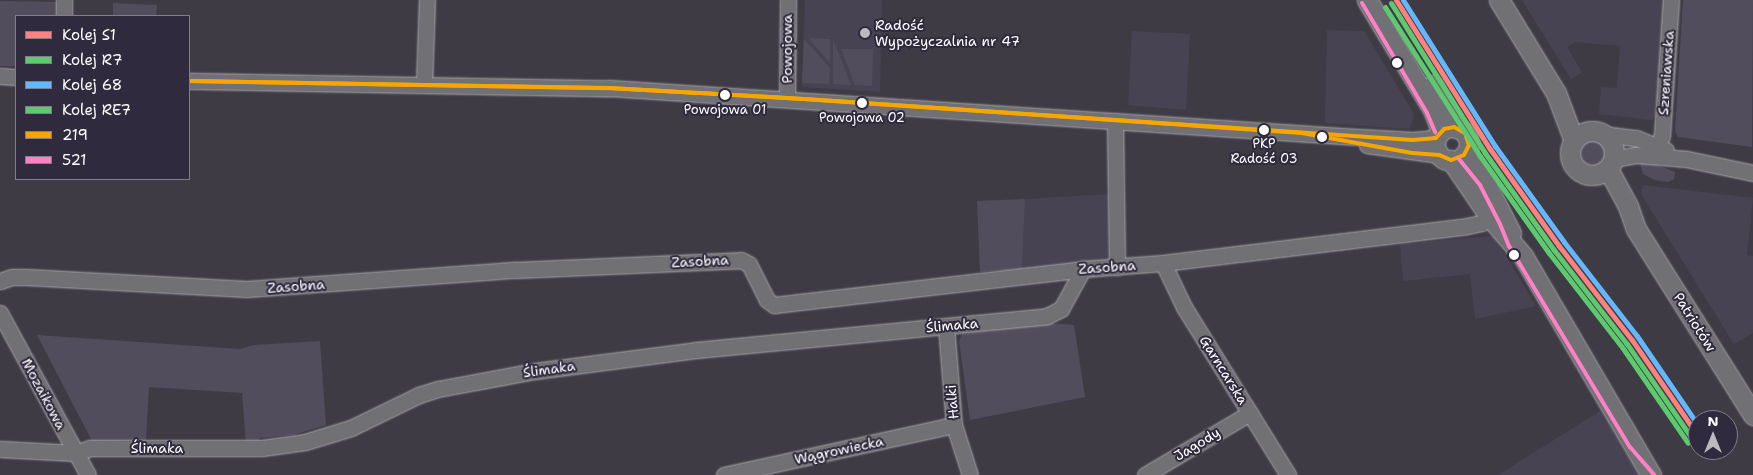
<!DOCTYPE html>
<html>
<head>
<meta charset="utf-8">
<style>
  body { margin:0 }
  #map { position:relative; width:1753px; height:475px; overflow:hidden; background:#3e3b45; font-family:"Shantell Sans",sans-serif }
  div>[style] { position:absolute }
  .built>* { inset:0; background:#484353 }
  .green>* { inset:0; background:#524d5c }
  .round { border-radius:50% }
  .roads { filter:drop-shadow(0 0 1px #a8a7ab) drop-shadow(0 0 1px #a8a7ab) }
  .minor>* { height:15px; margin:-7.5px; padding:0 7.5px; transform-origin:7.5px; border-radius:7.5px; background:#717074 }
  .major>* { height:19px; margin:-9.5px; padding:0 9.5px; transform-origin:9.5px; border-radius:9.5px; background:#717074 }
  .major>.ring { margin:-9.5px; padding:0; box-sizing:content-box; background:none; border:19px solid #717074; border-radius:50% }
  .bus-1>* { height:4px; margin:-2px; padding:0 2px; transform-origin:2px; border-radius:2px; background:#f7a600 }
  .bus-2>* { height:4px; margin:-2px; padding:0 2px; transform-origin:2px; border-radius:2px; background:#ff80c5 }
  .rail-1>* { height:5px; margin:-2.5px; padding:0 2.5px; transform-origin:2.5px; border-radius:2.5px; background:#ff8080 }
  .rail-2>* { height:5px; margin:-2.5px; padding:0 2.5px; transform-origin:2.5px; border-radius:2.5px; background:#5eca6f }
  .rail-3>* { height:5px; margin:-2.5px; padding:0 2.5px; transform-origin:2.5px; border-radius:2.5px; background:#62b8fa }
  .rail-4>* { height:5px; margin:-2.5px; padding:0 2.5px; transform-origin:2.5px; border-radius:2.5px; background:#5eca6f }
  .dots>* { width:14px; height:14px; translate:-50% -50%; box-sizing:border-box; border:2px solid #2f2a3d; border-radius:50% }
  span { translate:-50% -50%; white-space:nowrap; text-align:center; line-height:1.15; -webkit-text-stroke:4px #2f2a3d; paint-order:stroke }
  .bus-label { font-size:13px; color:#fff }
  .poi-label { font-size:14px; color:#fff }
  .left { translate:0 -50%; text-align:left }
  .street-label { font-size:14px; color:#fff }
  .legend { position:absolute; left:15px; top:15px; width:175px; height:165px; box-sizing:border-box; background:#2f2a3d; border:1px solid #827f8b; margin:0; padding:6px 9px; list-style:none; font-size:15px; color:#fff }
  .legend li { display:flex; align-items:center; gap:10px; height:25px }
  .legend b { width:25px; border:1px solid #827f8b }
  .north { position:absolute; left:1688px; top:410px; width:50px; height:50px; box-sizing:border-box; background:#2f2a3d; border:1px solid #827f8b; border-radius:50%; rotate:0deg; font-size:14px; font-weight:700; line-height:20px; text-align:center; color:#fff }
  .north::after { content:''; display:block; margin:auto; width:18px; height:22px; background:#bbbabe; clip-path:polygon(50% 0,100% 100%,50% 72%,0 100%) }
</style>
</head>
<body>
<div id="map">
  <div class="built">
    <div style="clip-path:polygon(805px 0,882px 0,880px 92px,802px 87px)"></div>
    <div style="clip-path:polygon(1522px 0,1664px 0,1655px 116px,1652px 120px,1599px 114px,1601px 87px,1617px 88px,1620px 46px,1575px 42px,1567px 47px,1582px 72px,1571px 79px)"></div>
    <div style="clip-path:polygon(1327px 30px,1364px 31px,1414px 114px,1413px 121px,1409px 129px,1325px 123px)"></div>
    <div style="clip-path:polygon(1132px 31px,1190px 34px,1186px 110px,1128px 105px)"></div>
    <div style="clip-path:polygon(1643px 185px,1753px 198px,1747px 255px,1753px 256px,1753px 333px,1734px 344px,1641px 194px)"></div>
    <div style="clip-path:polygon(1109px 194px,1108px 259px,1022px 269px,1025px 199px)"></div>
    <div style="clip-path:polygon(1494px 236px,1536px 306px,1475px 319px,1470px 274px,1403px 281px,1400px 244px)"></div>
    <div style="clip-path:polygon(1600px 411px,1639px 475px,1498px 475px)"></div>
  </div>
  <div class="green">
    <div style="clip-path:polygon(1683px 0,1753px 0,1752px 147px,1678px 137px,1675px 131px)"></div>
    <div style="clip-path:polygon(0 1px,58px 2px,58px 16px,16px 16px,16px 66px,0 66px)"></div>
    <div style="clip-path:polygon(113px 3px,157px 5px,156px 16px,113px 16px)"></div>
    <div style="clip-path:polygon(808px 38px,830px 39px,830px 63px)"></div>
    <div style="clip-path:polygon(804px 39px,830px 68px,829px 84px,802px 83px)"></div>
    <div style="clip-path:polygon(833px 39px,851px 85px,833px 84px)"></div>
    <div style="clip-path:polygon(841px 49px,873px 49px,872px 86px,855px 85px)"></div>
    <div class="round" style="left:1581px;top:141px;width:24px;height:24px"></div>
    <div style="clip-path:polygon(1642px 162px,1650px 162px,1675px 172px,1674px 179px,1668px 182px,1655px 180px,1643px 174px,1640px 163px)"></div>
    <div style="clip-path:polygon(1025px 199px,1022px 269px,980px 272px,977px 201px)"></div>
    <div style="clip-path:polygon(1050px 323px,1074px 325px,1085px 397px,970px 420px,959px 341px,962px 334px)"></div>
    <div style="clip-path:polygon(37px 335px,240px 349px,254px 345px,320px 341px,326px 425px,293px 435px,259px 438px,259px 443px,246px 444px,242px 393px,149px 387px,146px 440px,92px 441px)"></div>
  </div>
  <div class="roads">
    <div class="minor">
      <div style="left:64px;top:16px;width:16px;rotate:-90deg"></div>
      <div style="left:0;top:76px;width:16px;rotate:4deg"></div>
      <div style="left:189px;top:81px;width:420px;rotate:1deg"></div>
      <div style="left:609px;top:88px;width:734px;rotate:3.75deg"></div>
      <div style="left:1341px;top:136px;width:72px;rotate:3.2deg"></div>
      <div style="left:1413px;top:140px;width:23px;rotate:-5deg"></div>
      <div style="left:424px;top:85px;width:85px;rotate:-88deg"></div>
      <div style="left:787px;top:98px;width:98px;rotate:-89.4deg"></div>
      <div style="left:1115px;top:121px;width:146px;rotate:89.2deg"></div>
      <div style="left:1602px;top:134px;width:34px;rotate:7deg"></div>
      <div style="left:1636px;top:138px;width:32px;rotate:22deg"></div>
      <div style="left:1367px;top:145px;width:73px;rotate:7.9deg"></div>
      <div style="left:1658px;top:146px;width:12px;rotate:-70deg"></div>
      <div style="left:1662px;top:135px;width:135px;rotate:-86.2deg"></div>
      <div style="left:1613px;top:159px;width:23px;rotate:-10deg"></div>
      <div style="left:1636px;top:155px;width:15px;rotate:4deg"></div>
      <div style="left:1651px;top:156px;width:35px;rotate:5deg"></div>
      <div style="left:1686px;top:159px;width:68px;rotate:11.8deg"></div>
      <div style="left:1163px;top:263px;width:49px;rotate:64.5deg"></div>
      <div style="left:1184px;top:307px;width:198px;rotate:58.2deg"></div>
      <div style="left:0;top:281px;width:13px;rotate:-18deg"></div>
      <div style="left:12px;top:277px;width:14px"></div>
      <div style="left:26px;top:277px;width:221px;rotate:3.1deg"></div>
      <div style="left:247px;top:289px;width:269px;rotate:-4.1deg"></div>
      <div style="left:515px;top:270px;width:226px;rotate:-2.5deg"></div>
      <div style="left:741px;top:260px;width:9px;rotate:27deg"></div>
      <div style="left:749px;top:264px;width:40px;rotate:63.4deg"></div>
      <div style="left:767px;top:300px;width:9px;rotate:36deg"></div>
      <div style="left:774px;top:305px;width:311px;rotate:-6.6deg"></div>
      <div style="left:1083px;top:269px;width:80px;rotate:-4.3deg"></div>
      <div style="left:1163px;top:263px;width:306px;rotate:-6.9deg"></div>
      <div style="left:1467px;top:226px;width:14px;rotate:-12deg"></div>
      <div style="left:1481px;top:223px;width:11px;rotate:-41deg"></div>
      <div style="left:0;top:313px;width:184px;rotate:61.5deg"></div>
      <div style="left:946px;top:326px;width:99px;rotate:85.4deg"></div>
      <div style="left:954px;top:425px;width:52px;rotate:72.3deg"></div>
      <div style="left:0;top:449px;width:76px;rotate:3deg"></div>
      <div style="left:76px;top:453px;width:15px;rotate:-20deg"></div>
      <div style="left:90px;top:448px;width:172px"></div>
      <div style="left:262px;top:448px;width:43px;rotate:-7.9deg"></div>
      <div style="left:305px;top:442px;width:48px;rotate:-16.9deg"></div>
      <div style="left:351px;top:428px;width:76px;rotate:-25.9deg"></div>
      <div style="left:419px;top:395px;width:20px;rotate:-18deg"></div>
      <div style="left:438px;top:389px;width:99px;rotate:-10.5deg"></div>
      <div style="left:535px;top:371px;width:162px;rotate:-7.4deg"></div>
      <div style="left:696px;top:350px;width:353px;rotate:-5.5deg"></div>
      <div style="left:1047px;top:316px;width:16px;rotate:-27deg"></div>
      <div style="left:1061px;top:309px;width:46px;rotate:-61.2deg"></div>
      <div style="left:724px;top:475px;width:235px;rotate:-12.3deg"></div>
      <div style="left:1145px;top:475px;width:122px;rotate:-30.6deg"></div>
    </div>
    <div class="major">
      <div style="left:1367px;top:0;width:128px;rotate:59deg"></div>
      <div style="left:1433px;top:110px;width:22px;rotate:68deg"></div>
      <div style="left:1499px;top:0;width:109px;rotate:58.5deg"></div>
      <div style="left:1556px;top:93px;width:51px;rotate:69.4deg"></div>
      <div style="left:1433px;top:85px;width:49px;rotate:61.9deg"></div>
      <div class="ring" style="left:1435px;top:127px;width:15px;height:15px"></div>
      <div class="ring" style="left:1570px;top:131px;width:25px;height:25px"></div>
      <div style="left:1464px;top:155px;width:34px;rotate:52deg"></div>
      <div style="left:1485px;top:182px;width:57px;rotate:63deg"></div>
      <div style="left:1451px;top:160px;width:68px;rotate:55.8deg"></div>
      <div style="left:1489px;top:216px;width:52px;rotate:49.6deg"></div>
      <div style="left:1523px;top:256px;width:254px;rotate:59.7deg"></div>
      <div style="left:1608px;top:169px;width:42px;rotate:61.6deg"></div>
      <div style="left:1628px;top:206px;width:24px;rotate:71deg"></div>
      <div style="left:1636px;top:229px;width:220px;rotate:57.8deg"></div>
    </div>
  </div>
  <div class="bus-1">
    <div style="left:189px;top:81px;width:420px;rotate:1deg"></div>
    <div style="left:609px;top:88px;width:185px;rotate:-179.1deg"></div>
    <div style="left:424px;top:85px;width:235px;rotate:-179deg"></div>
    <div style="left:609px;top:88px;width:195px;rotate:3.2deg"></div>
    <div style="left:609px;top:88px;width:195px;rotate:3.2deg"></div>
    <div style="left:804px;top:99px;width:610px;rotate:3.85deg"></div>
    <div style="left:1413px;top:140px;width:23px;rotate:-5deg"></div>
    <div style="left:1436px;top:138px;width:12px;rotate:-48deg"></div>
    <div style="left:1444px;top:129px;width:10px;rotate:-11deg"></div>
    <div style="left:1454px;top:127px;width:13px;rotate:29deg"></div>
    <div style="left:1465px;top:133px;width:13px;rotate:72deg"></div>
    <div style="left:1469px;top:145px;width:11px;rotate:117deg"></div>
    <div style="left:1464px;top:155px;width:14px;rotate:159deg"></div>
    <div style="left:1451px;top:160px;width:13px;rotate:-157deg"></div>
    <div style="left:1439px;top:155px;width:27px;rotate:-176deg"></div>
    <div style="left:1412px;top:153px;width:112px;rotate:-169.7deg"></div>
    <div style="left:1302px;top:133px;width:499px;rotate:-176.1deg"></div>
  </div>
  <div class="bus-2">
    <div style="left:1362px;top:3px;width:128px;rotate:59.4deg"></div>
    <div style="left:1427px;top:113px;width:21px;rotate:67deg"></div>
    <div style="left:1459px;top:159px;width:33px;rotate:51deg"></div>
    <div style="left:1480px;top:185px;width:44px;rotate:62.9deg"></div>
    <div style="left:1500px;top:224px;width:24px;rotate:68deg"></div>
    <div style="left:1509px;top:246px;width:235px;rotate:59deg"></div>
    <div style="left:1630px;top:447px;width:37px;rotate:49deg"></div>
  </div>
  <div class="rail-1">
    <div style="left:1396px;top:0;width:176px;rotate:57.8deg"></div>
    <div style="left:1490px;top:149px;width:119px;rotate:54.6deg"></div>
    <div style="left:1559px;top:246px;width:119px;rotate:52.2deg"></div>
    <div style="left:1632px;top:340px;width:116px;rotate:55.5deg"></div>
  </div>
  <div class="rail-2">
    <div style="left:1391px;top:3px;width:177px;rotate:57.9deg"></div>
    <div style="left:1485px;top:153px;width:119px;rotate:54.6deg"></div>
    <div style="left:1554px;top:250px;width:119px;rotate:52.2deg"></div>
    <div style="left:1627px;top:344px;width:116px;rotate:55.5deg"></div>
  </div>
  <div class="rail-3">
    <div style="left:1403px;top:0;width:173px;rotate:57.8deg"></div>
    <div style="left:1495px;top:146px;width:118px;rotate:54.3deg"></div>
    <div style="left:1564px;top:242px;width:119px;rotate:52.2deg"></div>
    <div style="left:1637px;top:336px;width:108px;rotate:55.6deg"></div>
  </div>
  <div class="rail-4">
    <div style="left:1385px;top:7px;width:177px;rotate:57.5deg"></div>
    <div style="left:1480px;top:156px;width:119px;rotate:54.6deg"></div>
    <div style="left:1549px;top:253px;width:119px;rotate:52.2deg"></div>
    <div style="left:1622px;top:347px;width:116px;rotate:55.5deg"></div>
  </div>
  <div class="dots">
    <div style="left:865px;top:33px;background:#bbbabe"></div>
    <div style="left:1397px;top:63px;background:#fff"></div>
    <div style="left:725px;top:95px;background:#fff"></div>
    <div style="left:862px;top:103px;background:#fff"></div>
    <div style="left:1264px;top:130px;background:#fff"></div>
    <div style="left:1322px;top:137px;background:#fff"></div>
    <div style="left:1514px;top:255px;background:#fff"></div>
  </div>
  <div class="bus-label">
    <span style="left:725px;top:110px">Powojowa 01</span>
    <span style="left:862px;top:118px">Powojowa 02</span>
    <span style="left:1264px;top:152px">PKP<br>Radość 03</span>
  </div>
  <div class="poi-label">
    <span class="left" style="left:875px;top:33px">Radość<br>Wypożyczalnia nr 47</span>
  </div>
  <div class="street-label">
    <span style="left:787px;top:49px;rotate:-90deg">Powojowa</span>
    <span style="left:1666px;top:73px;rotate:-86deg">Szreniawska</span>
    <span style="left:700px;top:261px;rotate:-3deg">Zasobna</span>
    <span style="left:1107px;top:267px;rotate:-4deg">Zasobna</span>
    <span style="left:296px;top:286px;rotate:-4deg">Zasobna</span>
    <span style="left:1695px;top:322px;rotate:58deg">Patriotów</span>
    <span style="left:952px;top:325px;rotate:-5deg">Ślimaka</span>
    <span style="left:549px;top:369px;rotate:-8deg">Ślimaka</span>
    <span style="left:1224px;top:370px;rotate:58deg">Garncarska</span>
    <span style="left:44px;top:394px;rotate:62deg">Mozaikowa</span>
    <span style="left:952px;top:402px;rotate:-95deg">Halki</span>
    <span style="left:1197px;top:444px;rotate:-31deg">Jagody</span>
    <span style="left:157px;top:448px">Ślimaka</span>
    <span style="left:839px;top:450px;rotate:-12deg">Wągrowiecka</span>
  </div>
  <ul class="legend">
  <li><b style="height:6px;background:#ff8080"></b>Kolej S1</li>
  <li><b style="height:6px;background:#5eca6f"></b>Kolej R7</li>
  <li><b style="height:6px;background:#62b8fa"></b>Kolej 68</li>
  <li><b style="height:6px;background:#5eca6f"></b>Kolej RE7</li>
  <li><b style="height:6px;background:#f7a600"></b>219</li>
  <li><b style="height:6px;background:#ff80c5"></b>521</li>
  </ul>
  <div class="north">N</div>
</div>
</body>
</html>
